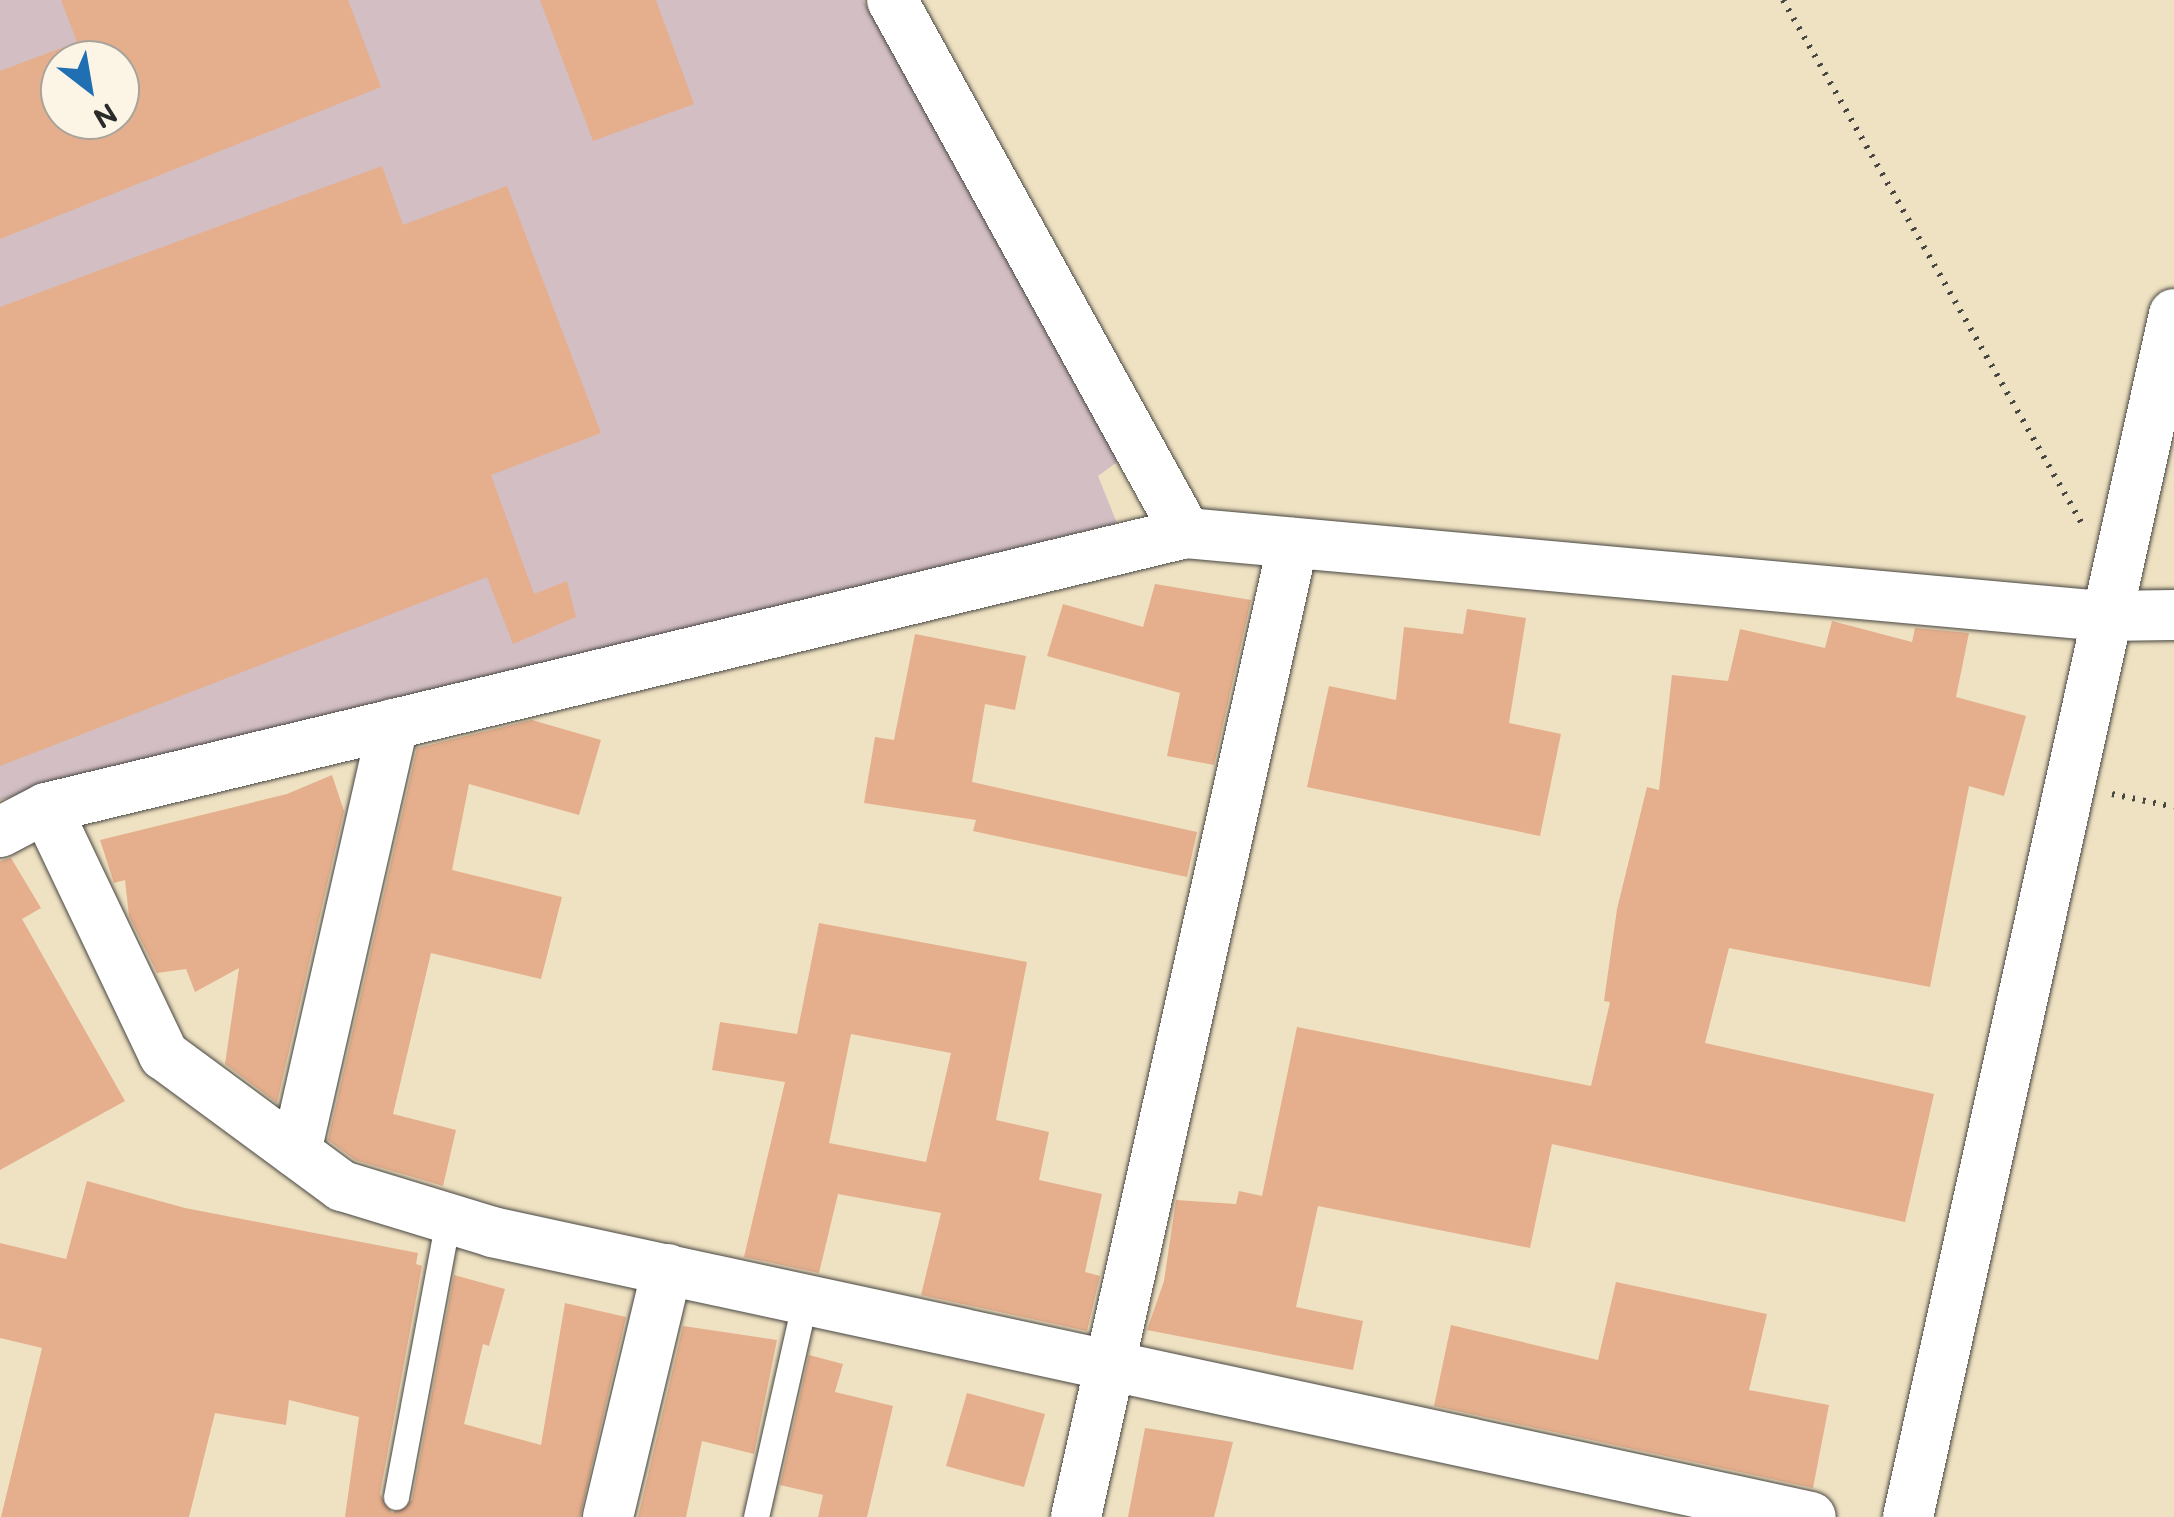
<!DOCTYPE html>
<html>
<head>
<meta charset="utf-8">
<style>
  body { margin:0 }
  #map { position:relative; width:2174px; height:1517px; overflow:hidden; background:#efe2c2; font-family:"Balsamiq Sans",sans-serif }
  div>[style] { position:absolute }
  .industrial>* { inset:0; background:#d2bec3 }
  .building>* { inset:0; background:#e5af8d }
  .path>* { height:6px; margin-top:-3px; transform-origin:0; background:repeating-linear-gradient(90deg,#484642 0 2.5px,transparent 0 10.5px) }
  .roads { filter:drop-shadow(0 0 2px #484642) drop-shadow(0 0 2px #484642) }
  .service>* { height:25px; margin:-12.5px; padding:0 12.5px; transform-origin:12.5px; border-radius:12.5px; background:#fff }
  .minor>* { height:50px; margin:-25px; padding:0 25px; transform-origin:25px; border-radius:25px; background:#fff }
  span { translate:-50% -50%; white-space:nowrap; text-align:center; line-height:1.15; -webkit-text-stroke:9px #fcf5e5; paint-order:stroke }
  .north { position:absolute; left:40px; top:40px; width:100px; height:100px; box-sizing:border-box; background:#fcf5e5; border:2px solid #a8a49b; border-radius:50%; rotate:149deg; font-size:28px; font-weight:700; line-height:40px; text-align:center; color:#2b2b2b }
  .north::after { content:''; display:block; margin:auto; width:35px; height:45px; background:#1f6fb2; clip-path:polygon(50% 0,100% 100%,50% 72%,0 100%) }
</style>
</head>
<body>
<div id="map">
  <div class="industrial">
    <div style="clip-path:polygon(evenodd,0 0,863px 0,1120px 460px,1098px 476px,1117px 523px,0 800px,0 0,60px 60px,120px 60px,120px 120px,60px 120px,60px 60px)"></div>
  </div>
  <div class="building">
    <div style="clip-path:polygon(evenodd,61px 0,348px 0,381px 87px,0 239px,0 71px,77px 42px,61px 0,60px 60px,120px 60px,120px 120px,60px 120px,60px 60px)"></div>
    <div style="clip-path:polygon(540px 0,656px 0,694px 104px,593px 141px)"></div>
    <div style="clip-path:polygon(382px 166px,403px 225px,507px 186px,601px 433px,491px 475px,534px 594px,567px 581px,576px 617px,513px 644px,487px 577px,0 766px,0 307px)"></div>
    <div style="clip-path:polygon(1155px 584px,1251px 600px,1214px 765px,1167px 756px,1180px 693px,1047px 656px,1063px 604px,1143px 627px)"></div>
    <div style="clip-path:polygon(1467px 609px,1526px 618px,1509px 723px,1561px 734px,1540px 836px,1307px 787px,1329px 686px,1396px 700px,1404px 627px,1463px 634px)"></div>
    <div style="clip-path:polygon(1832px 621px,1912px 642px,1915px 628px,1969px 633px,1956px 697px,2026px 716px,2004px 796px,1969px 786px,1930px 987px,1729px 948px,1705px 1043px,1934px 1094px,1905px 1222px,1552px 1144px,1530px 1248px,1318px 1206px,1296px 1307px,1363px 1321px,1353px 1370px,1147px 1330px,1164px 1281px,1176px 1200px,1236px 1204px,1239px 1191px,1262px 1196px,1297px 1027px,1591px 1086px,1610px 1002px,1604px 1001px,1617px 909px,1647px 787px,1659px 790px,1672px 675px,1728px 681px,1740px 629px,1825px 648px)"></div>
    <div style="clip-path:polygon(915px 634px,1026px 656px,1015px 710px,985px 704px,972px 782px,1197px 832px,1187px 877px,973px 831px,976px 820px,864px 803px,875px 737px,894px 740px)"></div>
    <div style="clip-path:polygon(532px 720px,601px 740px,579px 815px,469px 784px,452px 870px,562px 897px,541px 979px,431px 953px,393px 1114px,456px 1130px,443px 1186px,355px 1160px,328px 1140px,417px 748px)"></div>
    <div style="clip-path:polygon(332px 775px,344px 811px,277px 1103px,225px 1064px,239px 968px,195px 992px,186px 969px,157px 973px,129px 916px,125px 880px,114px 883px,100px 840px,287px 794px)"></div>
    <div style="clip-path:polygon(11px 858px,41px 908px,22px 919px,125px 1101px,0 1170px,0 861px)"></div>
    <div style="clip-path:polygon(evenodd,819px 923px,1027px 962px,996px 1120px,1049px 1132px,1039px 1180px,1102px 1194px,1085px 1272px,1100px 1276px,1087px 1331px,921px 1295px,941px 1213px,838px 1194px,819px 1273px,744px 1257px,785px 1082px,712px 1070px,720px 1022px,797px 1034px,819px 923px,851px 1034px,951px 1053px,926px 1162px,829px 1143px,851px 1034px)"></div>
    <div style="clip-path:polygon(87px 1181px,185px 1208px,418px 1253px,416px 1264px,422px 1266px,380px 1494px,392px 1513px,412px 1500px,454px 1275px,505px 1289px,489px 1346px,483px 1344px,464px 1424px,541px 1445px,565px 1303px,626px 1317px,580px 1517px,345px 1517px,359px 1417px,289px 1400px,286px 1425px,215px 1413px,189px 1517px,1px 1517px,42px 1348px,0 1338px,0 1243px,66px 1259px)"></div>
    <div style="clip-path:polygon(1616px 1282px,1767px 1314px,1749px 1390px,1829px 1405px,1813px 1488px,1434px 1406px,1451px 1325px,1598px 1360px)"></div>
    <div style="clip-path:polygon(683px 1326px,777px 1340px,754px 1454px,702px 1441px,686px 1517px,638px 1517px)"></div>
    <div style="clip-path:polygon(809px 1355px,843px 1364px,835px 1392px,893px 1406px,867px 1517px,818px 1517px,823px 1495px,780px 1485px)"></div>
    <div style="clip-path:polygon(967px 1393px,1045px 1414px,1024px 1487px,946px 1466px)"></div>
    <div style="clip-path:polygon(1145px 1428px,1233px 1442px,1214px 1517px,1128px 1517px)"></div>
  </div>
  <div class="path">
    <div style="left:1783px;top:0;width:601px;rotate:60.28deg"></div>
    <div style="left:2112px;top:794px;width:63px;rotate:11.8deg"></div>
  </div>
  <div class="roads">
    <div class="service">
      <div style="left:396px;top:1497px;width:284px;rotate:-79.4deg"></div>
      <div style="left:756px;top:1517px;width:223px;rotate:-77.3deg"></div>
    </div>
    <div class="minor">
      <div style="left:892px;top:0;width:609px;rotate:61.12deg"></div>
      <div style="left:46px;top:808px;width:274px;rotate:64.5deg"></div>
      <div style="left:164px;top:1055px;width:221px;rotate:36.4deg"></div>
      <div style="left:342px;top:1186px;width:157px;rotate:17deg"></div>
      <div style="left:492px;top:1232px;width:1349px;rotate:12.19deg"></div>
      <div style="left:0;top:832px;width:52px;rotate:-27.6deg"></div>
      <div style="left:46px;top:808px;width:1173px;rotate:-13.56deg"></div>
      <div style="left:1186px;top:533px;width:922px;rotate:5.17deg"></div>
      <div style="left:2104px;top:616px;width:70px;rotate:-0.8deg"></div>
      <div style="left:296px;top:1152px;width:439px;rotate:-77.2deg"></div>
      <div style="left:608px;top:1517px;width:255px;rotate:-76.6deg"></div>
      <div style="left:1076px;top:1517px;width:998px;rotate:-77.44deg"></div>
      <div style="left:1908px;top:1517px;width:1232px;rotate:-77.53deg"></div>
    </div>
  </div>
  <div class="north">N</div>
</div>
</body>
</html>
